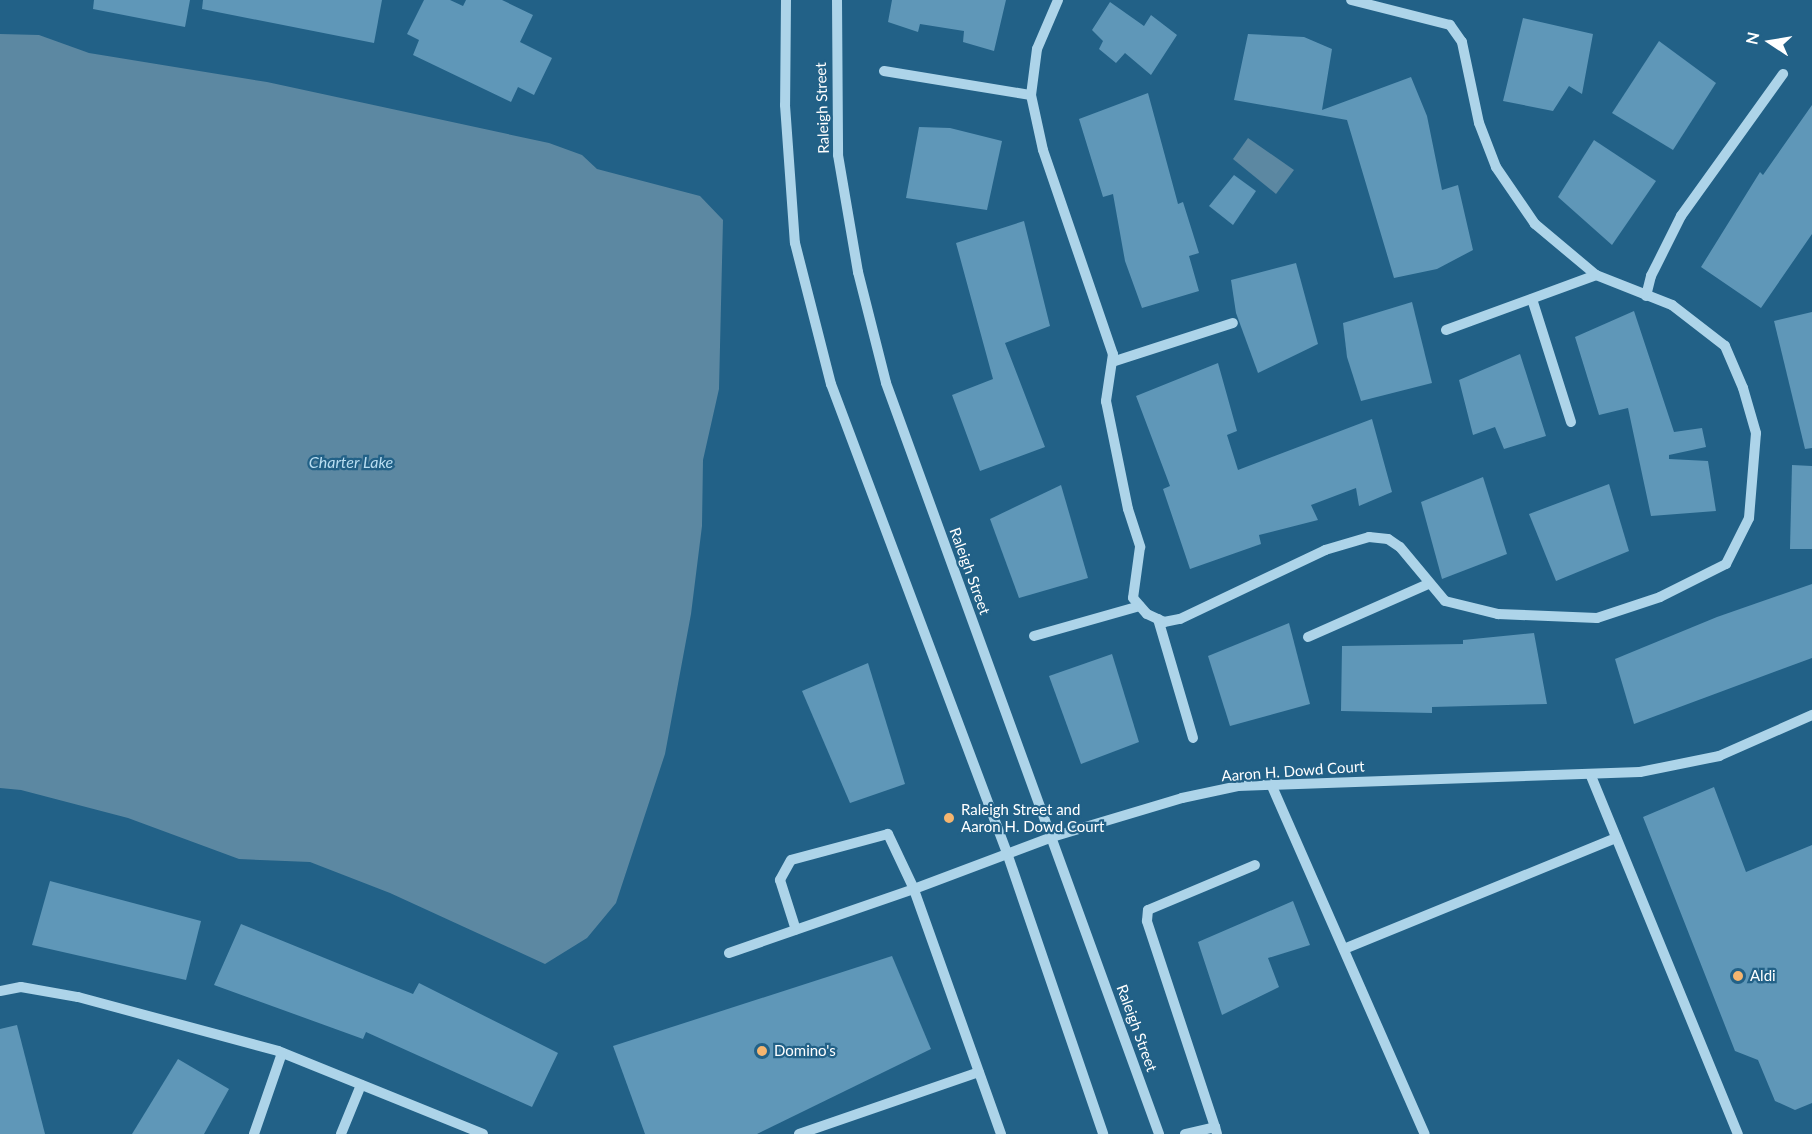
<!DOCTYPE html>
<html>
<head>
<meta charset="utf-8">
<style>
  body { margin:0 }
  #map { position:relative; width:1812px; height:1134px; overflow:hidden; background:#226187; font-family:Lato,sans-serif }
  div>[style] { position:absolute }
  .water>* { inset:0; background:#5c88a2 }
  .building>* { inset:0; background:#5f97b8 }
  .minor>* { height:10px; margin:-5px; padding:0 5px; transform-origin:5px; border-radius:5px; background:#add4e9 }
  .dots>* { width:16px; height:16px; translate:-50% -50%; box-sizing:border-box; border:3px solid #226187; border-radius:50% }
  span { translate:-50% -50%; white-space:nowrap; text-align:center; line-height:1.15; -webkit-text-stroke:4.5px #226187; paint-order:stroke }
  .street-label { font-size:15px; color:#fff }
  .poi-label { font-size:15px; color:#fff }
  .left { translate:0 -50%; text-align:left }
  .water-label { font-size:16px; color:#b8ddf1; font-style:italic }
  .north { position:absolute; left:1740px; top:12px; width:60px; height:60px; -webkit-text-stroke:4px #226187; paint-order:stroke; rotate:282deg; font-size:16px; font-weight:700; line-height:24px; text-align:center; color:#fff }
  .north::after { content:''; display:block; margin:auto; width:21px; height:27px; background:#fff; clip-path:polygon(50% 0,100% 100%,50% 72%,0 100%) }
</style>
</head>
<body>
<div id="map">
  <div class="water">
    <div style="clip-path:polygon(0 34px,39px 35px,89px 53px,267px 82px,549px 143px,582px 155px,597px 169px,700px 196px,723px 220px,719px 389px,703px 460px,702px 526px,691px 614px,665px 754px,616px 903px,587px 938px,545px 964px,390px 893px,310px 862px,239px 859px,128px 818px,21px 790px,0 788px)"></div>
    <div style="clip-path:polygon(1248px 138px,1294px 170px,1276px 194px,1233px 159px)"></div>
  </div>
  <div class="building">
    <div style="clip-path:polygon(94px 0,190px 0,185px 27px,93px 9px)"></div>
    <div style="clip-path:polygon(203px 0,382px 0,374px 43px,202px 9px)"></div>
    <div style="clip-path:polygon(424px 0,450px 0,463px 6px,466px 0,502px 0,533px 15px,520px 42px,552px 58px,534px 95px,518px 87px,511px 102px,413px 55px,419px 40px,407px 34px)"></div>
    <div style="clip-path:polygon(892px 0,1006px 0,994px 51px,963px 42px,964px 31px,920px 24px,918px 32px,888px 22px)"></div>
    <div style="clip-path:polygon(1110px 2px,1144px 26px,1151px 15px,1177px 35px,1151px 75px,1125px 53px,1116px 63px,1099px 49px,1103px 41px,1092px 30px)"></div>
    <div style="clip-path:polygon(1523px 18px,1593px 34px,1582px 94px,1569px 86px,1553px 111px,1503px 101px)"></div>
    <div style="clip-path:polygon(1248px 34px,1304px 37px,1332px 49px,1322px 110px,1411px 77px,1427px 116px,1442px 190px,1458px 185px,1473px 250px,1437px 269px,1394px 278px,1347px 120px,1234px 100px)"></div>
    <div style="clip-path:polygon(1659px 41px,1716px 83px,1673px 150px,1612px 113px)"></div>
    <div style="clip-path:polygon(1148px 93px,1178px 204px,1183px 202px,1199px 253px,1189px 256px,1199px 291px,1142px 308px,1125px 261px,1113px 194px,1103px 197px,1079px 119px)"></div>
    <div style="clip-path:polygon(1812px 105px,1812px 234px,1761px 308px,1701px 267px,1760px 172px,1763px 175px)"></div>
    <div style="clip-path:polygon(919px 127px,950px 128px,1002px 141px,987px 210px,906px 198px)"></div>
    <div style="clip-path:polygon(1594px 140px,1656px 181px,1612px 245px,1558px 197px)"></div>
    <div style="clip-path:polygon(1234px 175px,1256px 191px,1233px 225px,1209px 206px)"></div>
    <div style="clip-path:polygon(1024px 221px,1050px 326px,1005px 343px,1045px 447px,980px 471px,952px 395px,993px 379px,956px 243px)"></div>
    <div style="clip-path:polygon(1296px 263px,1318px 344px,1258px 373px,1236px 313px,1231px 280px)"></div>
    <div style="clip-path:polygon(1412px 302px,1432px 383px,1361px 401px,1347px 357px,1343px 323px)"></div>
    <div style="clip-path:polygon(1634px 311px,1674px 432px,1702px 428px,1706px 447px,1669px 455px,1669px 459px,1708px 461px,1716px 511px,1651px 516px,1628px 408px,1599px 415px,1575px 337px)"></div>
    <div style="clip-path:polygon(1812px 312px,1812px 448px,1805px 449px,1774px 321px)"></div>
    <div style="clip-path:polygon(1520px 354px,1546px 436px,1504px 449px,1495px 427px,1473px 435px,1459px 380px)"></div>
    <div style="clip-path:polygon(1218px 363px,1237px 431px,1227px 435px,1238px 470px,1372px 419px,1392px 492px,1359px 506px,1356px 488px,1311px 505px,1318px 520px,1259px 535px,1261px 544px,1190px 569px,1163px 489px,1170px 486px,1136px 396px)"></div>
    <div style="clip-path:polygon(1792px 465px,1812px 466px,1812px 549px,1790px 549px)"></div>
    <div style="clip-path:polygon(1483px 477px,1507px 554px,1442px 579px,1421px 502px)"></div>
    <div style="clip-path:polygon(1609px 484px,1629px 551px,1556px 581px,1529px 514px)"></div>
    <div style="clip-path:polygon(1061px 485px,1088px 578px,1019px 598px,990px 519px)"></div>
    <div style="clip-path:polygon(1812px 584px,1812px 658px,1634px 724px,1615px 659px,1717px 617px)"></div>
    <div style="clip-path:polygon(1289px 623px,1310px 704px,1230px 726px,1208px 656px)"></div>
    <div style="clip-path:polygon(1534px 633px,1547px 704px,1432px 707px,1432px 713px,1341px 711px,1342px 646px,1463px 644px,1463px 640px)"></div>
    <div style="clip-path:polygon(1112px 654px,1139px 742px,1081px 764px,1049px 676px)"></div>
    <div style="clip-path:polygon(868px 663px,905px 784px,850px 803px,802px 691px)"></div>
    <div style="clip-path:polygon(1714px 787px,1746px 872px,1812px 845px,1812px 1103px,1795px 1110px,1775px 1101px,1758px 1060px,1735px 1051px,1643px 817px)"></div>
    <div style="clip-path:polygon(50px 881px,201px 921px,186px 980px,32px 945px)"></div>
    <div style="clip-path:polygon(1293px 901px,1310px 945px,1268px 958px,1279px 987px,1222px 1015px,1198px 942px)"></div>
    <div style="clip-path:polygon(241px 924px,413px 994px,419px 983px,558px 1053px,532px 1107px,366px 1032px,363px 1039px,214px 985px)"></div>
    <div style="clip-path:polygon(892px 956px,931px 1049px,757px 1134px,645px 1134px,613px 1046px)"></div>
    <div style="clip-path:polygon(17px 1025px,45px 1134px,0 1134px,0 1029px)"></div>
    <div style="clip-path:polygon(178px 1059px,229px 1089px,204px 1134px,132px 1134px)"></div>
  </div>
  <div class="minor">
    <div style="left:786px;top:0;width:105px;rotate:90.5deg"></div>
    <div style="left:785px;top:105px;width:138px;rotate:85.9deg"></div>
    <div style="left:795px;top:243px;width:146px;rotate:75.7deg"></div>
    <div style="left:831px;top:384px;width:501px;rotate:69.43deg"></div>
    <div style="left:1007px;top:853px;width:297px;rotate:71.1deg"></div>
    <div style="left:837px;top:0;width:155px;rotate:89.6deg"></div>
    <div style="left:838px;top:155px;width:119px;rotate:80.3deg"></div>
    <div style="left:858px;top:272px;width:114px;rotate:75.8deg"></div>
    <div style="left:886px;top:383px;width:799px;rotate:70.02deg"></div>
    <div style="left:1058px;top:0;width:53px;rotate:113.2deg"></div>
    <div style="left:1037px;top:49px;width:46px;rotate:97.4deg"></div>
    <div style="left:1031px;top:95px;width:56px;rotate:77.7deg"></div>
    <div style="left:1043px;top:150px;width:216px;rotate:71.1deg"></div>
    <div style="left:1113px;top:354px;width:48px;rotate:98.5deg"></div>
    <div style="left:1106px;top:401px;width:110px;rotate:78.5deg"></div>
    <div style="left:1128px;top:509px;width:40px;rotate:72deg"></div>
    <div style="left:1140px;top:547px;width:51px;rotate:97.8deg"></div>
    <div style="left:1133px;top:598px;width:21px;rotate:49deg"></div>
    <div style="left:1147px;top:614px;width:19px;rotate:25deg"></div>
    <div style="left:1164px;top:622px;width:16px;rotate:-11deg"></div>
    <div style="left:1180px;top:619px;width:161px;rotate:-25.4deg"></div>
    <div style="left:1325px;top:550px;width:46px;rotate:-16.5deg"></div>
    <div style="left:1369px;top:537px;width:19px;rotate:6deg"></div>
    <div style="left:1388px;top:539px;width:14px;rotate:34deg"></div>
    <div style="left:1400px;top:547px;width:70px;rotate:50.2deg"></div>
    <div style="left:1445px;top:601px;width:55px;rotate:13.8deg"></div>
    <div style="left:1498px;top:614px;width:99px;rotate:2.3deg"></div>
    <div style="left:1597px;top:618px;width:66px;rotate:-18.4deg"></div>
    <div style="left:1660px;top:597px;width:74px;rotate:-26.6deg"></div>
    <div style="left:1726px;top:564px;width:51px;rotate:-63.4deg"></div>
    <div style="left:1749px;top:518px;width:85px;rotate:-85.3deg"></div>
    <div style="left:1756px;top:433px;width:47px;rotate:-106.1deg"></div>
    <div style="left:1743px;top:388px;width:46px;rotate:-113.2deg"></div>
    <div style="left:1725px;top:346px;width:67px;rotate:-142.3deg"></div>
    <div style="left:1672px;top:305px;width:82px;rotate:-158.5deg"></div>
    <div style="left:1596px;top:275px;width:80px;rotate:-140.1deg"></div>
    <div style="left:1535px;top:224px;width:69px;rotate:-124.4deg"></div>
    <div style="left:1496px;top:167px;width:47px;rotate:-111.1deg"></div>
    <div style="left:1479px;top:123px;width:83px;rotate:-101.9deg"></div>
    <div style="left:1462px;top:42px;width:21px;rotate:-125deg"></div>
    <div style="left:1450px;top:25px;width:102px;rotate:-165.8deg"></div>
    <div style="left:884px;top:71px;width:149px;rotate:9.3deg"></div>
    <div style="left:1646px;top:296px;width:21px;rotate:-76deg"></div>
    <div style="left:1651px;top:276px;width:67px;rotate:-63.4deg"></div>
    <div style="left:1681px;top:216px;width:175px;rotate:-54.3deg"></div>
    <div style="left:1532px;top:299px;width:129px;rotate:72.4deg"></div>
    <div style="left:1446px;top:330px;width:160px;rotate:-20.1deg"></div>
    <div style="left:1112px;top:362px;width:127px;rotate:-17.9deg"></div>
    <div style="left:1158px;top:619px;width:124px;rotate:73.6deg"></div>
    <div style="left:1034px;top:636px;width:110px;rotate:-15.8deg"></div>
    <div style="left:1308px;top:637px;width:131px;rotate:-23.8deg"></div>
    <div style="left:1591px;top:776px;width:387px;rotate:67.7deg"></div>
    <div style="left:1271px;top:784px;width:382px;rotate:66.3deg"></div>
    <div style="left:1344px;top:949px;width:294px;rotate:-22.2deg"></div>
    <div style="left:729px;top:953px;width:196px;rotate:-19.1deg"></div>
    <div style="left:914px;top:889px;width:61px;rotate:-115.3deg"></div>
    <div style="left:888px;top:834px;width:100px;rotate:165deg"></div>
    <div style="left:791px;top:860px;width:23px;rotate:119deg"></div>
    <div style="left:780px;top:880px;width:52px;rotate:72.3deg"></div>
    <div style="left:0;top:991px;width:21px;rotate:-11deg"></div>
    <div style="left:21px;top:987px;width:58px;rotate:10deg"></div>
    <div style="left:78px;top:997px;width:207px;rotate:15.1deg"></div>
    <div style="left:278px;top:1051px;width:221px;rotate:22deg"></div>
    <div style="left:1215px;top:1127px;width:217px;rotate:-108.3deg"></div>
    <div style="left:1147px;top:921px;width:11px;rotate:-85deg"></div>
    <div style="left:1148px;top:910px;width:116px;rotate:-22.8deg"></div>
    <div style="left:254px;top:1134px;width:86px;rotate:-70.9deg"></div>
    <div style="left:341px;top:1134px;width:53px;rotate:-67.8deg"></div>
    <div style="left:799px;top:1134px;width:190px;rotate:-19deg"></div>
    <div style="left:1001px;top:1134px;width:260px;rotate:-109.6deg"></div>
    <div style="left:914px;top:889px;width:147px;rotate:-20.6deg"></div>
    <div style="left:1052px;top:837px;width:136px;rotate:-16.7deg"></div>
    <div style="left:1182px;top:798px;width:57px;rotate:-12.1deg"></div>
    <div style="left:1238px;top:786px;width:402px;rotate:-2deg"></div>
    <div style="left:1640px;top:772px;width:81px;rotate:-11.4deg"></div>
    <div style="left:1719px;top:756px;width:102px;rotate:-23.8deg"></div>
    <div style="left:1185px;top:1134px;width:31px;rotate:-13deg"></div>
    <div style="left:1215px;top:1127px;width:7px;rotate:74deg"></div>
  </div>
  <div class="dots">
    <div style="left:949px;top:818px;background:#f5b56f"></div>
    <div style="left:1738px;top:976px;background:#f5b56f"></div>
    <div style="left:762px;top:1051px;background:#f5b56f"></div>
  </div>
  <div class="street-label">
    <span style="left:822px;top:108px;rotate:-92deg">Raleigh Street</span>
    <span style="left:970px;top:571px;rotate:70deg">Raleigh Street</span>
    <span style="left:1293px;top:771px;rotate:-4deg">Aaron H. Dowd Court</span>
    <span style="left:1137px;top:1028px;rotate:70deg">Raleigh Street</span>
  </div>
  <div class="poi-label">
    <span class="left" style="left:961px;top:818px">Raleigh Street and<br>Aaron H. Dowd Court</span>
    <span class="left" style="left:1750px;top:976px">Aldi</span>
    <span class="left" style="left:774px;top:1051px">Domino's</span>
  </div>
  <div class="water-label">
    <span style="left:351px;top:462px">Charter Lake</span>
  </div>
  <div class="north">N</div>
</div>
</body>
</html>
